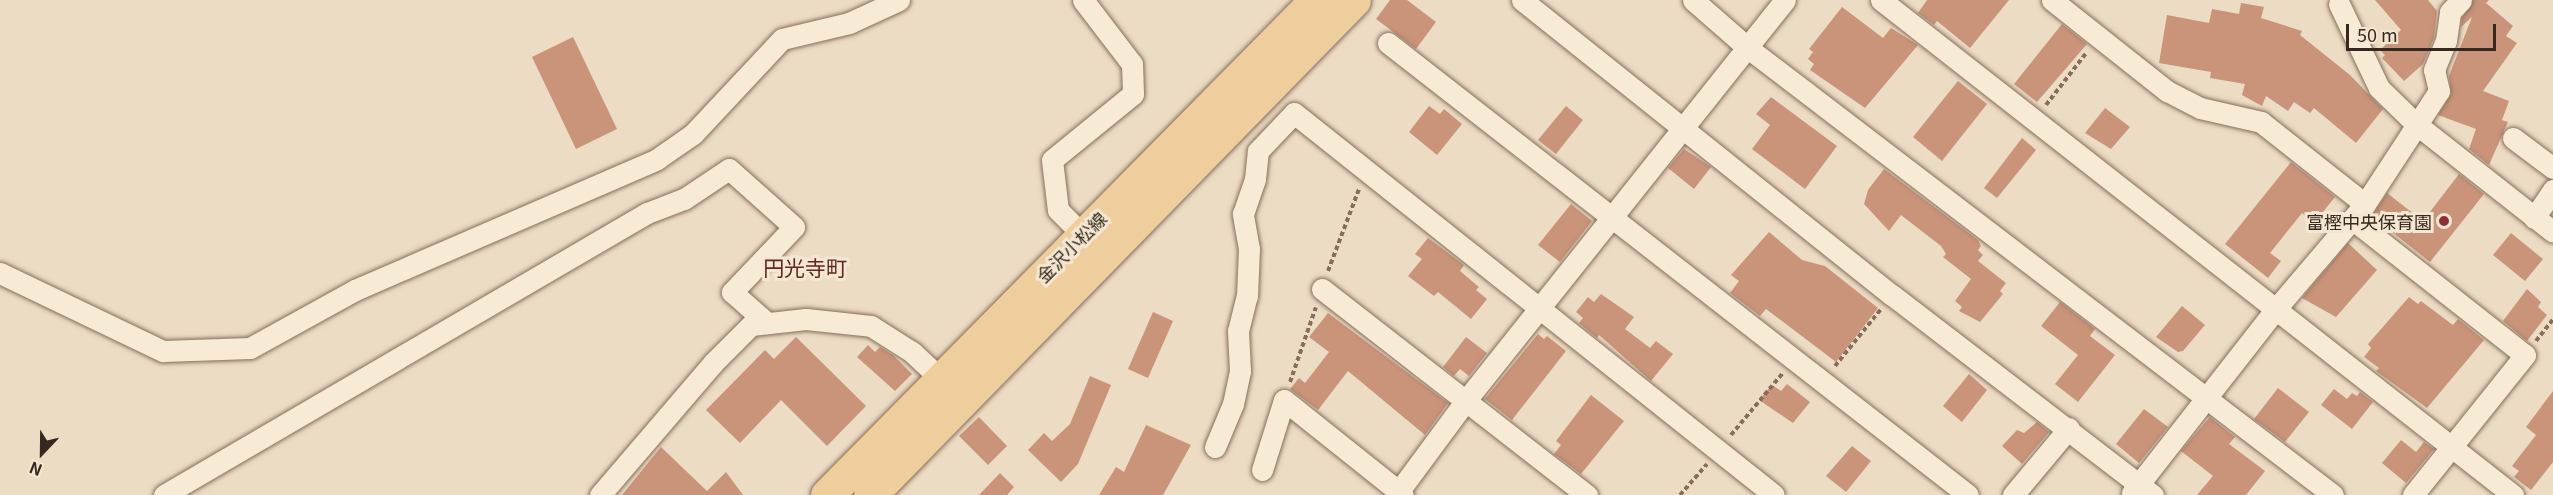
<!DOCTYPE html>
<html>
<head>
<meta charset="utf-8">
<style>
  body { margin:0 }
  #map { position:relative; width:2553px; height:495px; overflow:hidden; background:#ecdcc3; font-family:Georgia,"Noto Sans JP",serif }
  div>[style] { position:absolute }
  .building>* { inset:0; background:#c9947a }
  .path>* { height:4px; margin-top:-2px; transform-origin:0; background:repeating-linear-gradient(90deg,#866e5b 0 4.5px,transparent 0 7.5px) }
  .roads { filter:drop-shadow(0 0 2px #866e5b) drop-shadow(0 0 2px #866e5b) }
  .street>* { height:21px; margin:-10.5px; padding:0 10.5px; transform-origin:10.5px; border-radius:10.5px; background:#f7ebd6 }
  .primary>* { height:33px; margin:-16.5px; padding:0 16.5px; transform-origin:16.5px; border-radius:16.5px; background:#eece9c }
  .dots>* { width:16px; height:16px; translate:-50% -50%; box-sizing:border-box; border:3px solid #f4e7d2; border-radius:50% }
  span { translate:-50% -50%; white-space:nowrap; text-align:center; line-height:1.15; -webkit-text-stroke:6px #f4e7d2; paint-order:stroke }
  .poi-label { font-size:18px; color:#36281e }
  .right { translate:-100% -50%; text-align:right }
  .street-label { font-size:18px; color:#36281e }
  .quarter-label { font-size:21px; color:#61271f }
  .north { position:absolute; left:12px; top:423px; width:60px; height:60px; -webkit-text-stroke:4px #f4e7d2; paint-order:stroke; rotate:202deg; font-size:16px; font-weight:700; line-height:24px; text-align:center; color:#36281e }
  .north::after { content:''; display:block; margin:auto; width:21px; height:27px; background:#36281e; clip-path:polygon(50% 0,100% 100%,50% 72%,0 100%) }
  .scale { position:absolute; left:2346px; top:24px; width:150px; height:27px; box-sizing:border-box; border:3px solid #36281e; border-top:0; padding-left:8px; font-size:18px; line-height:21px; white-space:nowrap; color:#36281e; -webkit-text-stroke:4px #f4e7d2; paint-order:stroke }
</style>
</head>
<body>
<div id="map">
  <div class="building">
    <div style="clip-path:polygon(1390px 0,1407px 0,1436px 22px,1416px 49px,1376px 19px)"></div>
    <div style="clip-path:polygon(1927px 0,2009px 0,1970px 48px,1937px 21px,1934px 25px,1918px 13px)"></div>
    <div style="clip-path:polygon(2375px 0,2428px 0,2437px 11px,2434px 38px,2423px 64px,2404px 81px,2382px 58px,2385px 55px,2380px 50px,2401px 30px)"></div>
    <div style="clip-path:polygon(2473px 0,2489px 0,2486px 3px,2513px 26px,2506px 36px,2517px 43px,2483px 91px,2509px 101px,2502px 120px,2508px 122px,2489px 165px,2469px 149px,2476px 129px,2438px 115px,2451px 94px,2449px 76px,2472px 17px,2461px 27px,2462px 18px)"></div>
    <div style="clip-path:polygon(2241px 3px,2264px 7px,2261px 18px,2302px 31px,2300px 35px,2350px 75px,2383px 109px,2356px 143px,2314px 108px,2310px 113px,2294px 102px,2288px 111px,2266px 96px,2262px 106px,2242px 95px,2245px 84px,2210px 78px,2211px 72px,2159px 63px,2167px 15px,2209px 23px,2212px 9px,2239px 14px)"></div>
    <div style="clip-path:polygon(1842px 7px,1883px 38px,1891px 28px,1918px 45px,1865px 108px,1810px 70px,1814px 64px,1808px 59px,1813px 52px,1809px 49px)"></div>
    <div style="clip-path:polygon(2062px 24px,2087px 44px,2037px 102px,2014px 84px)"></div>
    <div style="clip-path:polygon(573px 37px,617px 129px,576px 149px,532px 57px)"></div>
    <div style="clip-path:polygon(1958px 81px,1987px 104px,1942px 161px,1913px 137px)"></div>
    <div style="clip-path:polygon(1771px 97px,1837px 146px,1805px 189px,1752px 149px,1770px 125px,1756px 114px)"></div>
    <div style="clip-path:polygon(1429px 106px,1440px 114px,1444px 109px,1462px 124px,1437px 155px,1409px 132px)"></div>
    <div style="clip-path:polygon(1566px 106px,1583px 120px,1556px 154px,1538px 140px)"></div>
    <div style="clip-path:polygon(2105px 108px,2130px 127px,2111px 149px,2085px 133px)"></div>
    <div style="clip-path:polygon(2022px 138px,2036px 150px,1997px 198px,1984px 188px)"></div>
    <div style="clip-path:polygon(1684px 149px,1711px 167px,1694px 189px,1668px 168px)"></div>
    <div style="clip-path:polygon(2291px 162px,2335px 197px,2314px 223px,2302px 213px,2270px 253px,2281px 261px,2268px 278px,2225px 244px)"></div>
    <div style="clip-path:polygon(1884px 169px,1978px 240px,1981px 246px,1978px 250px,1983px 255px,1978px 261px,2006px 283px,2000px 291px,2003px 294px,1980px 322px,1959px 311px,1962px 307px,1955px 301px,1971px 279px,1943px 257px,1946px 254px,1941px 246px,1901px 215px,1889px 231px,1864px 204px,1868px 190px)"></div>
    <div style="clip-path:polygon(2459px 174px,2484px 194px,2430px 262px,2372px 216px,2387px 193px,2423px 221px)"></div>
    <div style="clip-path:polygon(1571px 204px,1592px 221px,1560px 262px,1538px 245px)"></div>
    <div style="clip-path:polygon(1769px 232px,1802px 260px,1825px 266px,1878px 308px,1836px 362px,1766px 309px,1760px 316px,1730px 293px,1739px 281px,1731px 275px)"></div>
    <div style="clip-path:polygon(2511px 233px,2543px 259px,2525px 281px,2493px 255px)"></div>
    <div style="clip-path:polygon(1428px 238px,1464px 265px,1460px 271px,1479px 287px,1476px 290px,1487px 299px,1471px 319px,1438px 292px,1434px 296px,1408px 276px,1422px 259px,1415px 254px)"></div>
    <div style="clip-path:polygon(2348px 243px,2377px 270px,2336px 317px,2302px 298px)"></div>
    <div style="clip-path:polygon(2527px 289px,2541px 302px,2538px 307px,2547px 315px,2527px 341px,2503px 321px)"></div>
    <div style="clip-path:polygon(1601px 294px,1634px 317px,1625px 329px,1650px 348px,1656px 341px,1673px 354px,1651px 381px,1599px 335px,1597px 338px,1579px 323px,1583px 318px,1576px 312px,1588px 297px,1594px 302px)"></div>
    <div style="clip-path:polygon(2409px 297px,2418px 304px,2421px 301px,2453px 325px,2458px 319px,2484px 340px,2427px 408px,2376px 371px,2379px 368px,2364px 357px,2371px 348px,2368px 344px)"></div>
    <div style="clip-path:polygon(2060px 302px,2095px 329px,2090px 336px,2115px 355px,2078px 402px,2055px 384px,2078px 355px,2041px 326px)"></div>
    <div style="clip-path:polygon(2182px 306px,2205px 325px,2183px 351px,2178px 352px,2156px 337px)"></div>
    <div style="clip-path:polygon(1153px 312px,1173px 321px,1148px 378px,1128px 369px)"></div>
    <div style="clip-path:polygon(1328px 313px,1448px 403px,1425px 435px,1348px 371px,1318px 410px,1290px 389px,1299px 378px,1305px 383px,1329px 352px,1309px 337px)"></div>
    <div style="clip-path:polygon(1538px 334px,1544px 339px,1547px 336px,1566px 351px,1512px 420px,1485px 399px)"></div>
    <div style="clip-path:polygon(796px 337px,866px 406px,827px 446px,781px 400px,740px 443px,706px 410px,765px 350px,774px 359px)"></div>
    <div style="clip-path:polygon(1466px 337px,1487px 353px,1469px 376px,1460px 369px,1454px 376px,1443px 367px)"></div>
    <div style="clip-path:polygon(868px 345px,875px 352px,880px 347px,893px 355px,912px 374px,895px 391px,857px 357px)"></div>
    <div style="clip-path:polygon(1969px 374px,1987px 390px,1962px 422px,1943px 406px)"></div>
    <div style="clip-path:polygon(1090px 376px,1111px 385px,1078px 464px,1061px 482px,1028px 450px,1044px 433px,1052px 441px,1070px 424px)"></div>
    <div style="clip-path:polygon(1787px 384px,1810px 402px,1793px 423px,1759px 400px,1772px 385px,1781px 391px)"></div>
    <div style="clip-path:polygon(2278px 388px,2309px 412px,2285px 442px,2254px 419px)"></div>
    <div style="clip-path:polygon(2334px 389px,2347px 399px,2352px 393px,2357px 396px,2360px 392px,2373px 402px,2352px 429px,2321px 405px)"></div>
    <div style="clip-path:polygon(2553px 391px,2553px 462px,2531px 490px,2514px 477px,2519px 471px,2512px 466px,2536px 435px,2526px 427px)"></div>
    <div style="clip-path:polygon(1591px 395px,1624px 421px,1581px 474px,1554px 454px,1561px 445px,1556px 441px)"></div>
    <div style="clip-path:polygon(2144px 409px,2168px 427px,2139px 463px,2116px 444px)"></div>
    <div style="clip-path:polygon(979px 417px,1007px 446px,988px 465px,959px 436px)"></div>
    <div style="clip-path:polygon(2210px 417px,2235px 437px,2229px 444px,2265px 471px,2246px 495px,2197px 495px,2213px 476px,2181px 451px)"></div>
    <div style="clip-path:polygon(2037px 422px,2049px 432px,2022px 464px,2002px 446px,2017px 430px,2024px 433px)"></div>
    <div style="clip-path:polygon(1146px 425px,1191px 445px,1163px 495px,1099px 495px,1116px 467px,1124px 472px)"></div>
    <div style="clip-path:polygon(2401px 440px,2416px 452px,2424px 442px,2434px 449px,2406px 483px,2382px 463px)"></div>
    <div style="clip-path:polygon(1852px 446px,1871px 461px,1846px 492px,1826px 476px)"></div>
    <div style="clip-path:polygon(661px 447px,707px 491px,726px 472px,743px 495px,622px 495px)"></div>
    <div style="clip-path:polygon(1000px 473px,1014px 487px,1007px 495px,979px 495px)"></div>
  </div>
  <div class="path">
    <div style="left:2046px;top:105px;width:67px;rotate:-52.3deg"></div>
    <div style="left:1328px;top:271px;width:88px;rotate:-69.3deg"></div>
    <div style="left:2536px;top:341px;width:28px;rotate:-52deg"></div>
    <div style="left:1835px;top:366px;width:73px;rotate:-51.1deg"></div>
    <div style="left:1290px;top:382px;width:79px;rotate:-70.9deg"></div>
    <div style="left:1731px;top:435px;width:80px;rotate:-50.1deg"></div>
    <div style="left:1680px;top:495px;width:41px;rotate:-48.9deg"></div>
  </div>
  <div class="roads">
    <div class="street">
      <div style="left:1083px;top:0;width:81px;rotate:52.6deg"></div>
      <div style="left:1132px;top:64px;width:30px;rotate:88deg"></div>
      <div style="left:1133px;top:94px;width:104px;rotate:140.8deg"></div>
      <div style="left:1052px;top:160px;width:50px;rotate:83.2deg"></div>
      <div style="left:1058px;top:210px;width:35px;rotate:45deg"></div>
      <div style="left:1522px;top:0;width:473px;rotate:38.6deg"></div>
      <div style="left:1892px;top:295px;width:329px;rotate:37.5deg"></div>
      <div style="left:1693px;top:0;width:73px;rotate:41.1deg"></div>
      <div style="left:1748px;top:48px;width:736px;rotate:37.38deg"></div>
      <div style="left:1881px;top:0;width:803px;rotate:38.07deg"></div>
      <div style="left:2052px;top:0;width:147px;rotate:38.4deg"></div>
      <div style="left:2167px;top:91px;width:37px;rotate:27deg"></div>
      <div style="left:2200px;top:108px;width:63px;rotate:12.9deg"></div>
      <div style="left:2261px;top:122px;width:132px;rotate:38.3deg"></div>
      <div style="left:2339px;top:4px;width:93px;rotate:64.5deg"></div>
      <div style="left:2379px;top:88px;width:52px;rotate:44.2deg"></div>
      <div style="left:2416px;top:124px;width:174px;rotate:38.2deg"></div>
      <div style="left:1388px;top:43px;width:735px;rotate:37.93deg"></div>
      <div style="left:2513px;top:138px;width:50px;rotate:36.9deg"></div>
      <div style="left:2534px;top:218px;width:34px;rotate:-56deg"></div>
      <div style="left:2352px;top:219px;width:220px;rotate:38.2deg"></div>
      <div style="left:2525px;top:355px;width:179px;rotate:128.7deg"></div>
      <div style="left:0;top:273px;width:181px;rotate:25.6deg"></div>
      <div style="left:163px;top:351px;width:87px;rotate:-2deg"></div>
      <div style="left:250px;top:348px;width:120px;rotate:-28.9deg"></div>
      <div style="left:355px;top:290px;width:329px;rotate:-23.4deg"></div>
      <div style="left:657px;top:159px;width:44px;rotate:-34.8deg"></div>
      <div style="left:693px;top:134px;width:130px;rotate:-46.9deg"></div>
      <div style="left:782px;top:39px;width:69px;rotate:-13.4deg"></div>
      <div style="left:849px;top:23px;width:55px;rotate:-24.7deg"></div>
      <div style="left:1322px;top:289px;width:336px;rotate:37.9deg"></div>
      <div style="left:1215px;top:447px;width:47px;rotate:-67.3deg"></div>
      <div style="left:1233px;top:404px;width:34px;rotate:-78deg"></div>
      <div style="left:1240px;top:371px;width:40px;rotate:-92.9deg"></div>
      <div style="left:1238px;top:331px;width:36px;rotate:-76deg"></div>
      <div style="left:1247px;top:296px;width:47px;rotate:-87.6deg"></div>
      <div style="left:1249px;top:249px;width:36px;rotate:-100deg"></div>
      <div style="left:1243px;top:214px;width:37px;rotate:-71deg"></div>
      <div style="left:1255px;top:179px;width:28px;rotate:-84deg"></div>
      <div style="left:1258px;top:151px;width:52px;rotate:-46.5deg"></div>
      <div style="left:1294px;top:113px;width:613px;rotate:38.51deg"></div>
      <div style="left:1262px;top:470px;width:73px;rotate:-72.6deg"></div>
      <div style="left:1284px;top:400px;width:152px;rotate:38.6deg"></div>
      <div style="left:2132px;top:493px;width:231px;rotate:-52deg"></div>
      <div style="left:2274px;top:311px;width:140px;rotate:-49.6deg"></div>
      <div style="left:2365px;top:204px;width:135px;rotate:-56.8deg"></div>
      <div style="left:2439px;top:91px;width:22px;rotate:-103deg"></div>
      <div style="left:2434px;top:70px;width:31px;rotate:-68deg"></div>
      <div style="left:2446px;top:41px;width:29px;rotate:-82deg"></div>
      <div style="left:2450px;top:12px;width:16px;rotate:-47deg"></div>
      <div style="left:164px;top:495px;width:559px;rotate:-30.28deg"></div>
      <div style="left:647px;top:213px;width:40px;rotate:-21deg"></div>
      <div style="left:684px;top:199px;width:54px;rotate:-33.7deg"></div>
      <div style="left:729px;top:169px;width:87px;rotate:41.7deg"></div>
      <div style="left:794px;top:227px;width:90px;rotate:133.6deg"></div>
      <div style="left:732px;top:292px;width:47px;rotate:41.5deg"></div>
      <div style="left:600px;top:495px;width:174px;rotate:-49.4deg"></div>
      <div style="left:713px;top:363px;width:54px;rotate:-45deg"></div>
      <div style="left:751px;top:325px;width:55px;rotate:-6.2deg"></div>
      <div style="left:806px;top:319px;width:65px;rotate:6.1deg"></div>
      <div style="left:871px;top:326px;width:49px;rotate:32.4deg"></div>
      <div style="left:912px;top:352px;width:40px;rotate:43deg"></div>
      <div style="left:1396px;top:495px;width:119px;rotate:-53.5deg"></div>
      <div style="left:1467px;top:399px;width:510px;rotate:-51.45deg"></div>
      <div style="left:2013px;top:495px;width:87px;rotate:-50.1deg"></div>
    </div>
    <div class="primary">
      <div style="left:827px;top:495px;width:696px;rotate:-45.35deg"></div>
      <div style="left:870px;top:495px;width:692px;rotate:-45.64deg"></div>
    </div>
  </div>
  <div class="dots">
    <div style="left:2444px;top:221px;background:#922d36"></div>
  </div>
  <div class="poi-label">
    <span class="right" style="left:2432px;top:221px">富樫中央保育園</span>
  </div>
  <div class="street-label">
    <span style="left:1071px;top:247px;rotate:-45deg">金沢小松線</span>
  </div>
  <div class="quarter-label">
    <span style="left:805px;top:267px">円光寺町</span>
  </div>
  <div class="north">N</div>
  <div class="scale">50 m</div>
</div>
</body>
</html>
